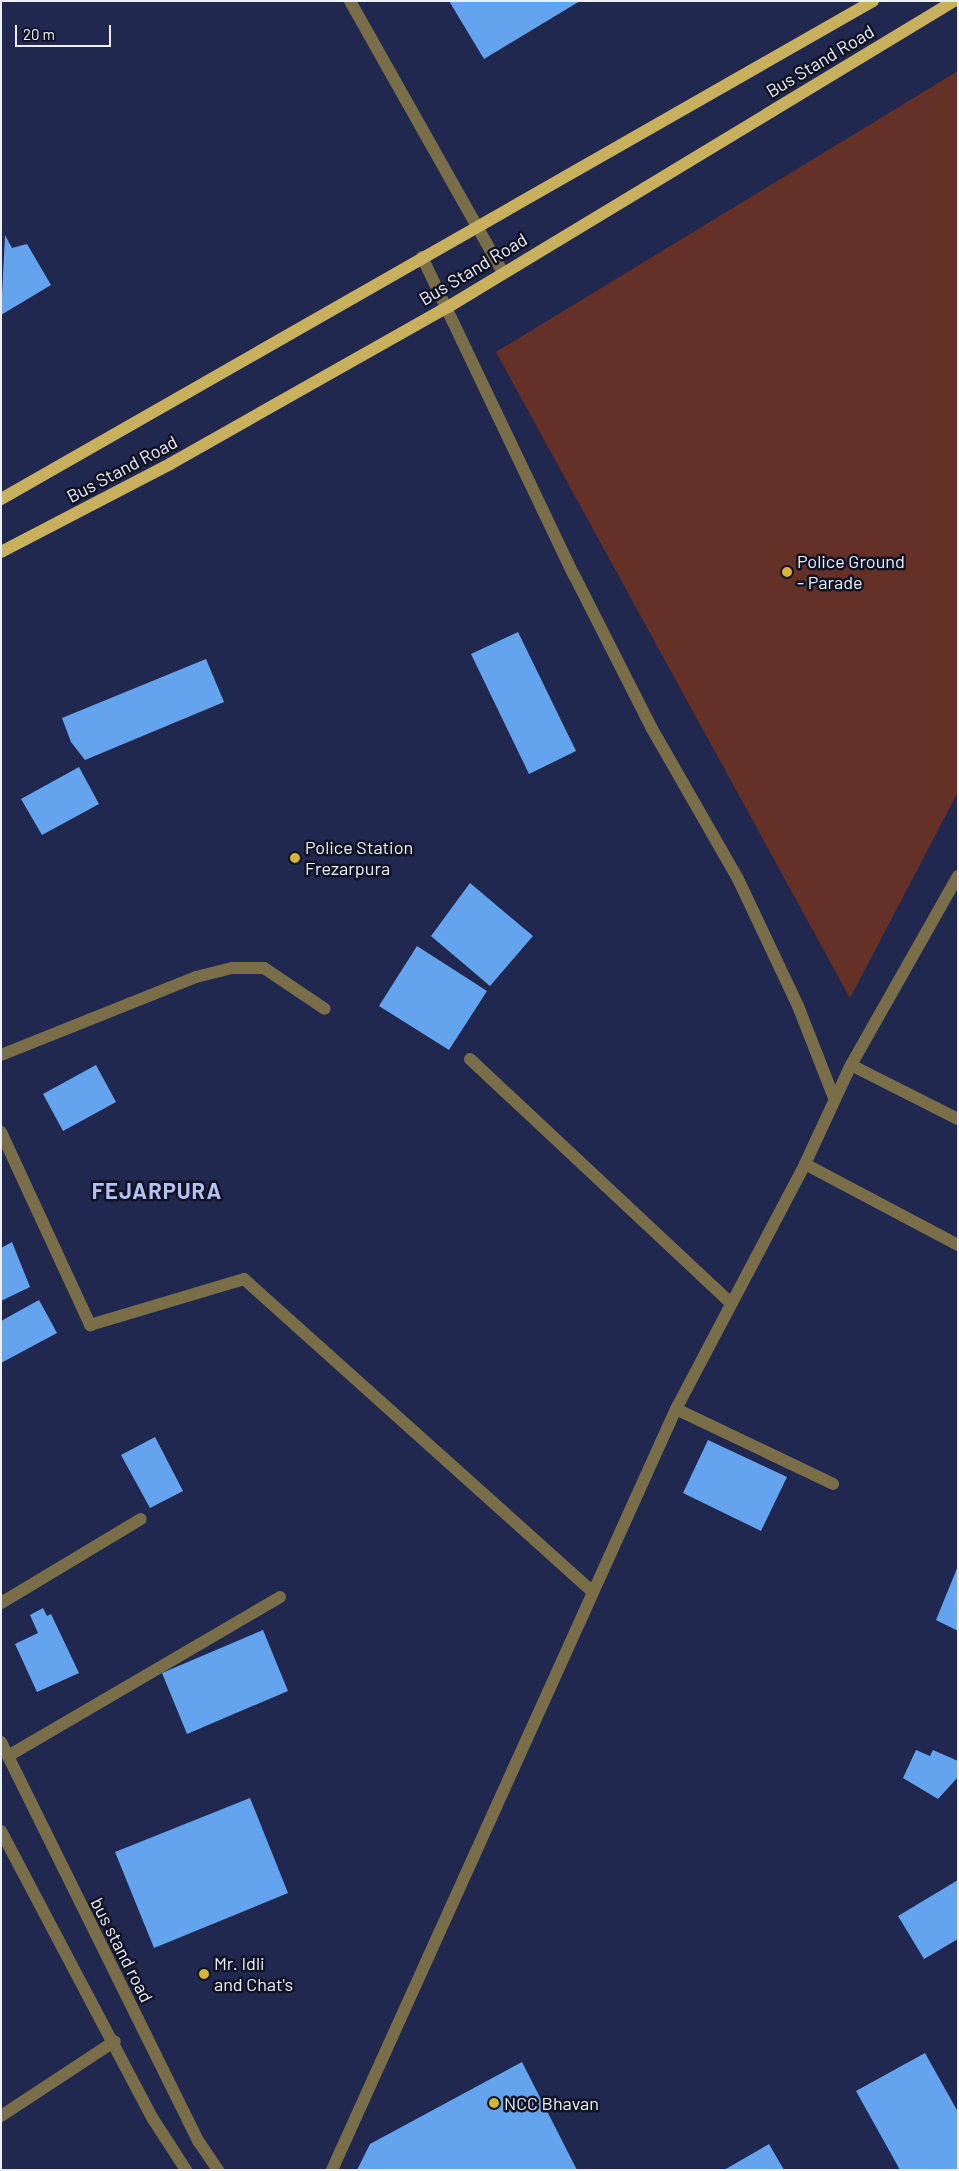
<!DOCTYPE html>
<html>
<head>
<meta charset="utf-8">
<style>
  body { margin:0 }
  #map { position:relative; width:959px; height:2171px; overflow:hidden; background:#20284f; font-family:Barlow,sans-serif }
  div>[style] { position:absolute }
  .green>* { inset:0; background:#653126 }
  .building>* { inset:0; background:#64a4ee }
  .minor>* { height:12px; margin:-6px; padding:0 6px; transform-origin:6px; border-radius:6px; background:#7a6e48 }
  .major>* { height:12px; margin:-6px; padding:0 6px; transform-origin:6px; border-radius:6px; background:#c9b05c }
  .dots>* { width:14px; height:14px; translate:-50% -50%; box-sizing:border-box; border:2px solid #0f1324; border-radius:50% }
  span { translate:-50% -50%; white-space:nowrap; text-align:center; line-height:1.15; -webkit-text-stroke:5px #0f1324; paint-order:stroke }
  .street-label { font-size:18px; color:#edf0fb }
  .poi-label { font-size:18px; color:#edf0fb }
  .left { translate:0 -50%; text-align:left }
  .district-label { font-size:22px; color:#b3c0f2; font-weight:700; letter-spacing:1px }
  .frame { position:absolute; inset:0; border:2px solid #edf0fb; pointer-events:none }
  .scale { position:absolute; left:15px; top:25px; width:96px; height:22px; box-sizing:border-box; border:2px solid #edf0fb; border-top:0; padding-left:6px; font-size:15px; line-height:18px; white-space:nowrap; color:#edf0fb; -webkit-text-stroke:4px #0f1324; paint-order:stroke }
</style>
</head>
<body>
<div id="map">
  <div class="green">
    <div style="clip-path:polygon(958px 71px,958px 792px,850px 998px,496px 352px)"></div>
  </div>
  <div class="building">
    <div style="clip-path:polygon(449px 1px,580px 1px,484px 59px)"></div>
    <div style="clip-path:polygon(5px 235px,12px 248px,27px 244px,51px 285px,1px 315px)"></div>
    <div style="clip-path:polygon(518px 632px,576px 751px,529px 774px,471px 654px)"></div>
    <div style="clip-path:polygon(206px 659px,224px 702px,85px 760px,71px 742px,62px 718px)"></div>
    <div style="clip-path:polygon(79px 767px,99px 804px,42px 835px,21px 799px)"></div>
    <div style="clip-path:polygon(470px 883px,533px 936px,490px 986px,431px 936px)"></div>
    <div style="clip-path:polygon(417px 946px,487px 991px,449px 1050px,379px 1006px)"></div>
    <div style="clip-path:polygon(96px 1065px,116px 1102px,63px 1131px,43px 1094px)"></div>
    <div style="clip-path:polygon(12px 1242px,30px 1287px,1px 1301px,1px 1248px)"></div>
    <div style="clip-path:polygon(39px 1300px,57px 1333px,1px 1363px,1px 1321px)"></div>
    <div style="clip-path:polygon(155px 1437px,183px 1491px,150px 1508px,121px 1455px)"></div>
    <div style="clip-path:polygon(708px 1440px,787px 1477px,761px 1531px,683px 1493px)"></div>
    <div style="clip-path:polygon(958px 1566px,958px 1631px,936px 1620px)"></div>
    <div style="clip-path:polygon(43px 1608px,47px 1616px,51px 1614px,79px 1673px,37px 1692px,15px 1644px,38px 1633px,30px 1615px)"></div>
    <div style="clip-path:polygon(263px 1630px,288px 1691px,187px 1734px,162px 1673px)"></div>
    <div style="clip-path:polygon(916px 1750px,930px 1756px,933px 1750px,958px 1761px,958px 1777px,938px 1799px,903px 1778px)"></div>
    <div style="clip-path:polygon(250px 1798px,288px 1893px,154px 1948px,115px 1852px)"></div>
    <div style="clip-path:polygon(958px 1880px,958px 1939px,924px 1959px,898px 1916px)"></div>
    <div style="clip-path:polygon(925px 2053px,958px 2112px,958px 2170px,900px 2170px,856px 2091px)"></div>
    <div style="clip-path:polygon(522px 2062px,577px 2170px,357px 2170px,370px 2144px)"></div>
    <div style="clip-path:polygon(769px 2144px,784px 2170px,724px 2170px)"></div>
  </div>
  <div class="minor">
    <div style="left:350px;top:1px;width:311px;rotate:60.6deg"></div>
    <div style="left:422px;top:257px;width:352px;rotate:64.5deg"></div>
    <div style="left:574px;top:575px;width:170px;rotate:63.1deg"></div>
    <div style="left:651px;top:727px;width:175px;rotate:60.2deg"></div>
    <div style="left:738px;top:879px;width:140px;rotate:64.7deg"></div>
    <div style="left:798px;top:1006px;width:99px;rotate:68.6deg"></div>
    <div style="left:1px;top:1055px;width:210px;rotate:-21.8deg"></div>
    <div style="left:196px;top:977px;width:37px;rotate:-14deg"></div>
    <div style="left:232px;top:968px;width:32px"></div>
    <div style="left:264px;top:968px;width:73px;rotate:33.9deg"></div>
    <div style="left:470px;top:1059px;width:356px;rotate:43.1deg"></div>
    <div style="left:851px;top:1065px;width:120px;rotate:26.8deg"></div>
    <div style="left:1px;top:1132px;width:213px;rotate:65.2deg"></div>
    <div style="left:90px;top:1325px;width:161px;rotate:-16.6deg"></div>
    <div style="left:244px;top:1279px;width:469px;rotate:41.9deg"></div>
    <div style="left:805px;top:1164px;width:173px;rotate:27.9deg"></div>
    <div style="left:676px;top:1409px;width:174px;rotate:25.5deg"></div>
    <div style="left:1px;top:1603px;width:163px;rotate:-31deg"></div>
    <div style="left:1px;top:1742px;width:446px;rotate:63.7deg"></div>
    <div style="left:199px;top:2142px;width:34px;rotate:56deg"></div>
    <div style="left:8px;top:1756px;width:315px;rotate:-30.3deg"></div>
    <div style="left:1px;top:1831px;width:326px;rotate:62.2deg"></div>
    <div style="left:153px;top:2119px;width:61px;rotate:57.1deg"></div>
    <div style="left:1px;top:2116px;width:136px;rotate:-33.3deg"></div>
    <div style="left:332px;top:2170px;width:835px;rotate:-65.68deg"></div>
    <div style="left:676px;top:1409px;width:277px;rotate:-62.2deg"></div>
    <div style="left:805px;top:1164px;width:109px;rotate:-65.1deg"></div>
    <div style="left:851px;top:1065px;width:217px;rotate:-60.5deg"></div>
  </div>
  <div class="major">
    <div style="left:1px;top:499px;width:1004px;rotate:-29.73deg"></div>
    <div style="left:1px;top:552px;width:191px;rotate:-27.5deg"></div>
    <div style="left:170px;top:464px;width:319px;rotate:-29.5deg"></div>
    <div style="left:448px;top:307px;width:591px;rotate:-31.16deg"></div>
  </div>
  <div class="dots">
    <div style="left:787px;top:572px;background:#d7b434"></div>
    <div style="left:295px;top:858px;background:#d7b434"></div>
    <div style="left:204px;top:1974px;background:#d7b434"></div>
    <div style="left:494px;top:2103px;background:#d7b434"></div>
  </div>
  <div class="street-label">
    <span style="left:820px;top:61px;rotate:-31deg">Bus Stand Road</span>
    <span style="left:473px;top:269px;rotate:-31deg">Bus Stand Road</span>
    <span style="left:122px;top:469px;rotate:-28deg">Bus Stand Road</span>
    <span style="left:122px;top:1950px;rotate:63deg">bus stand road</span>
  </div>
  <div class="poi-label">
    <span class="left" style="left:797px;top:572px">Police Ground<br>- Parade</span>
    <span class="left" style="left:305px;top:858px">Police Station<br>Frezarpura</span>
    <span class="left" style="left:214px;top:1974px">Mr. Idli<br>and Chat's</span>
    <span class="left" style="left:504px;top:2103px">NCC Bhavan</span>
  </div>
  <div class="district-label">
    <span style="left:157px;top:1191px">FEJARPURA</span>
  </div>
  <div class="frame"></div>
  <div class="scale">20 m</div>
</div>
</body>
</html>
